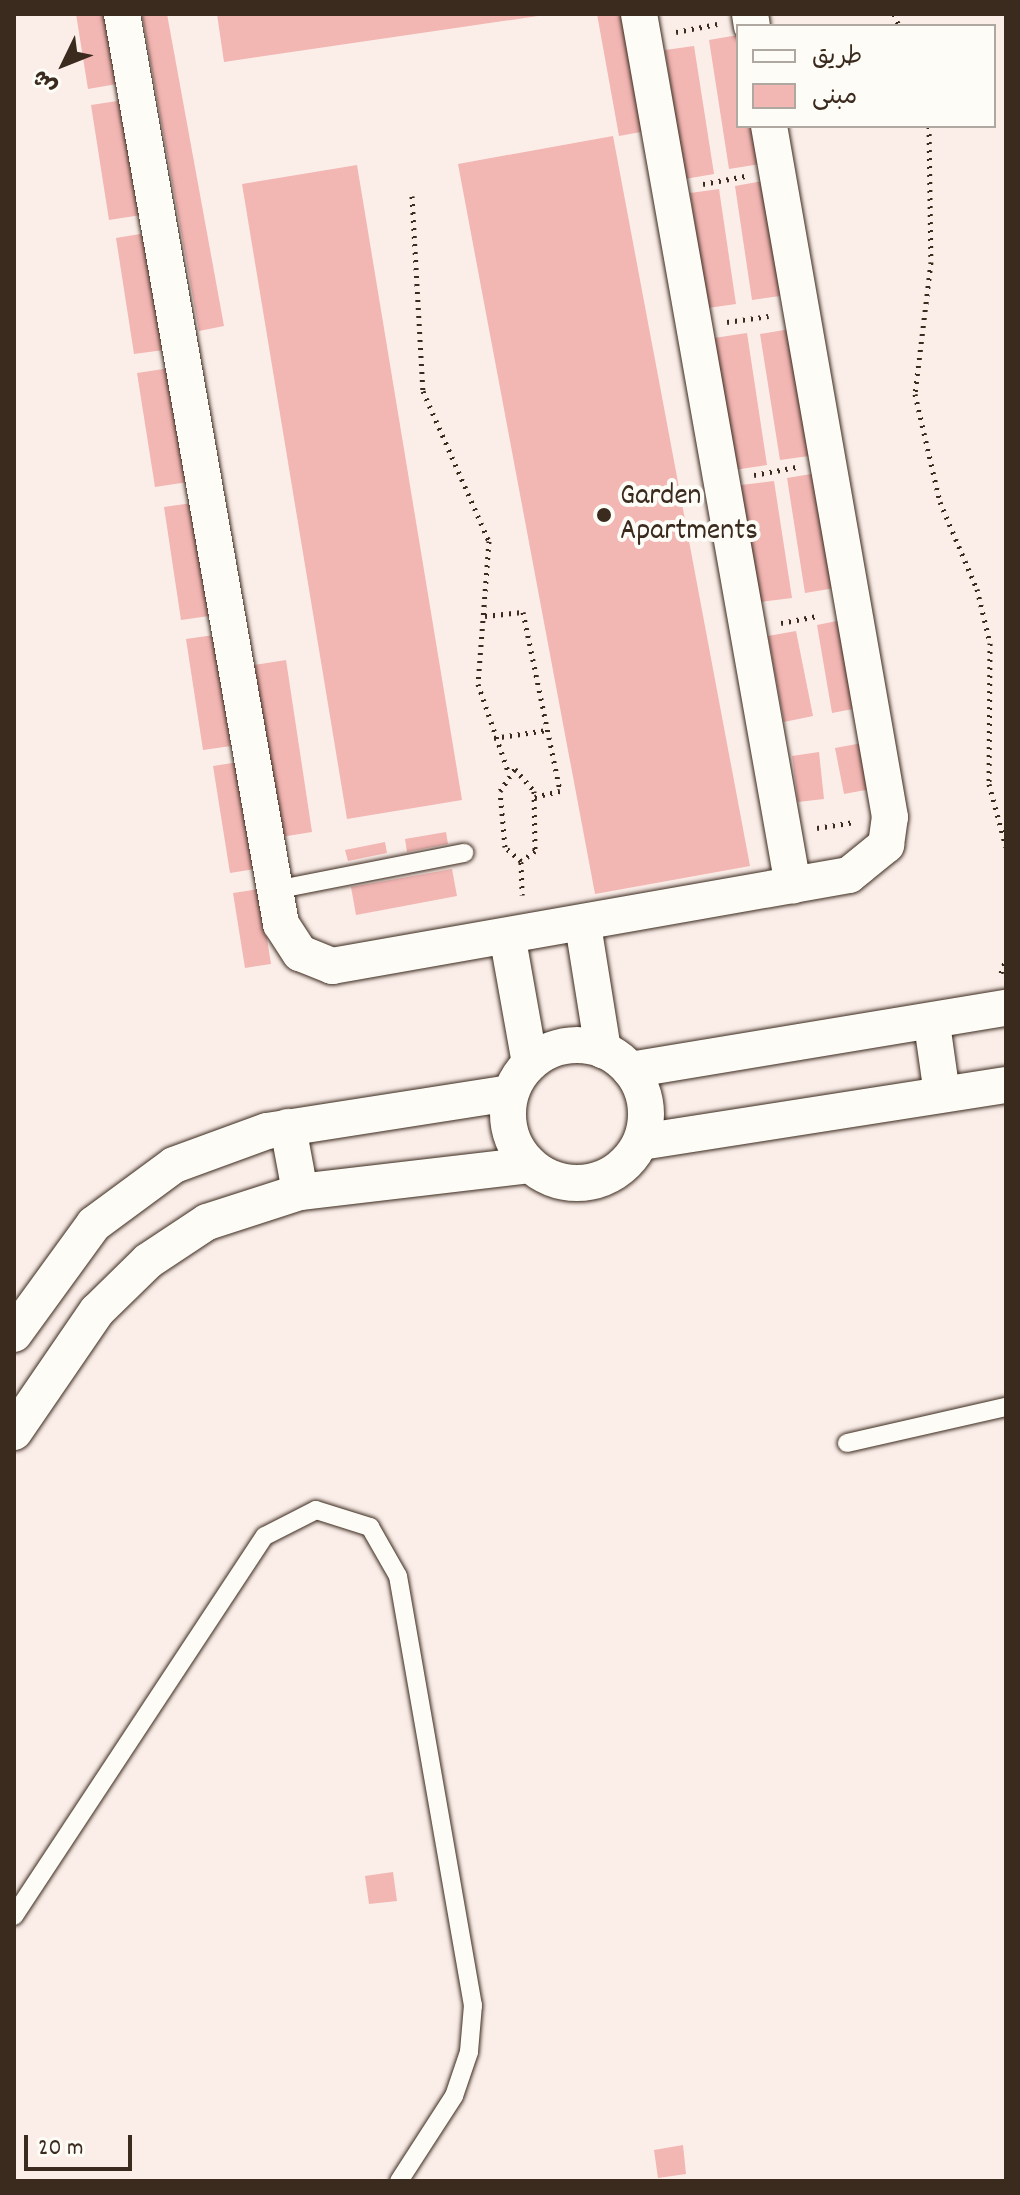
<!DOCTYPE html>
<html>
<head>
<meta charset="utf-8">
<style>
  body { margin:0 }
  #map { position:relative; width:1020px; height:2195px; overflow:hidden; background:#fbeee9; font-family:Dekko,"Playpen Sans Arabic",sans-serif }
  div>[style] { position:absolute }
  .building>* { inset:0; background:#f2b6b3 }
  .path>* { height:5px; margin-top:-2.5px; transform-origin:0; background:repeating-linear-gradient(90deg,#3b2a1e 0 2px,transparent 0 8px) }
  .roads { filter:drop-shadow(0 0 2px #3b2a1e) drop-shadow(0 0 2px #3b2a1e) }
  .service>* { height:18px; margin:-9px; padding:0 9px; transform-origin:9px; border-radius:9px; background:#fdfcf7 }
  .minor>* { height:36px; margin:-18px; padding:0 18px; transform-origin:18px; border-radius:18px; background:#fdfcf7 }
  .minor>.ring { margin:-18px; padding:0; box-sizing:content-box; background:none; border:36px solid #fdfcf7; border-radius:50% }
  .dots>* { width:22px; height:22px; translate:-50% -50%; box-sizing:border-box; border:4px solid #fdfcf7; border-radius:50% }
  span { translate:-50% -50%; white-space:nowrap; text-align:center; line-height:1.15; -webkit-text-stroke:8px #fdfcf7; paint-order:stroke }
  .poi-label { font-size:30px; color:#3b2a1e }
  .left { translate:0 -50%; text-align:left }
  .frame { position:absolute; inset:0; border:16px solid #3b2a1e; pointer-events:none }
  .legend { position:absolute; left:736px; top:24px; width:260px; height:104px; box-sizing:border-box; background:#fdfcf7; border:2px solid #afa8a0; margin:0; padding:10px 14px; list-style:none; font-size:24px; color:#3b2a1e }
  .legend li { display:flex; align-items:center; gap:16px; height:40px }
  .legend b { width:40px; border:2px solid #afa8a0 }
  .north { position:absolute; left:24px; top:24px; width:80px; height:80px; -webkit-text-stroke:6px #fdfcf7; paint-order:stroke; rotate:227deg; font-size:22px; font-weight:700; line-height:32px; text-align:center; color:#3b2a1e }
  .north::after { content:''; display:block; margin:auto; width:28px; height:36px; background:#3b2a1e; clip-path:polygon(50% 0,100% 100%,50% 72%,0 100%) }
  .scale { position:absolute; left:24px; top:2135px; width:108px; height:36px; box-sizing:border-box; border:4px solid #3b2a1e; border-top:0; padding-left:10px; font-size:24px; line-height:28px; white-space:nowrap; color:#3b2a1e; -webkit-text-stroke:6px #fdfcf7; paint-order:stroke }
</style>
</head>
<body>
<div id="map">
  <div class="building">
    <div style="clip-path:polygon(76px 14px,106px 14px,117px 84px,88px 89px)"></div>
    <div style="clip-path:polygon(142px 14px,167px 14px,224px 326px,199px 331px)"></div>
    <div style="clip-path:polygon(217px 14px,538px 14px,538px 16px,224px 62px)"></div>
    <div style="clip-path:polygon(597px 14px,626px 14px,646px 131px,619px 136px)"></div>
    <div style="clip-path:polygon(738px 35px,738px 126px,754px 126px,760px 164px,729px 169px,709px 40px)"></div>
    <div style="clip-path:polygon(694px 46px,714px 174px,685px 179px,665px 50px)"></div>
    <div style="clip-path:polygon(124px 100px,141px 215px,109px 220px,91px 105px)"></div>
    <div style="clip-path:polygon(613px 136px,750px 866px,595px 894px,458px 164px)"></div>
    <div style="clip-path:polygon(357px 165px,462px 800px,347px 819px,242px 184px)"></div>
    <div style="clip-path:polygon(763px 181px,780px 296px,752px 300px,735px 186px)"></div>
    <div style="clip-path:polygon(719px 189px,736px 304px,708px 308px,690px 193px)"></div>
    <div style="clip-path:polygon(146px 233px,164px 350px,134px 354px,116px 238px)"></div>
    <div style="clip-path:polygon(790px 329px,809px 456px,780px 460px,760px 334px)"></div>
    <div style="clip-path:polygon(747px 333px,767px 465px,734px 470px,714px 338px)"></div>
    <div style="clip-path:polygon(170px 368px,188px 482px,155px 487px,137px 373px)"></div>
    <div style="clip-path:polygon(817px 473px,835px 588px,805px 593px,787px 478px)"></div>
    <div style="clip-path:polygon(774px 481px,792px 598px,759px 602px,741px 485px)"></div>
    <div style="clip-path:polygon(192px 503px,209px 616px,181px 620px,164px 507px)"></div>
    <div style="clip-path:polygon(842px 620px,858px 708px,832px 713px,817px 625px)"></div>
    <div style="clip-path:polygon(796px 631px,813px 716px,784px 722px,768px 636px)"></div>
    <div style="clip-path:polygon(214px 635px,231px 746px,203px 750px,186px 639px)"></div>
    <div style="clip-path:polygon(286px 660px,312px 832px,281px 837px,254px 665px)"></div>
    <div style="clip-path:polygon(862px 743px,871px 789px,844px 794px,835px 748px)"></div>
    <div style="clip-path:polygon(819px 752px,824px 799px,798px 802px,792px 756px)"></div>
    <div style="clip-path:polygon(239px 762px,255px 869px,230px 873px,213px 766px)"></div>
    <div style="clip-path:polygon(446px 832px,448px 844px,407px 852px,405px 839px)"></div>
    <div style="clip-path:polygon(385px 842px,387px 853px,348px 861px,345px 850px)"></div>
    <div style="clip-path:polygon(452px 869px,457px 896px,356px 915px,351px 887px)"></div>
    <div style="clip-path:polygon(259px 889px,271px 964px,245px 968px,233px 893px)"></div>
    <div style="clip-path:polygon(393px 1872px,397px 1901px,369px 1904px,365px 1876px)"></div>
    <div style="clip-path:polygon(683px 2145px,686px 2174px,658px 2178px,654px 2150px)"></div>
  </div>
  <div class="path">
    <div style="left:894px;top:14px;width:13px;rotate:67deg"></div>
    <div style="left:676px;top:32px;width:42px;rotate:-11deg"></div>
    <div style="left:929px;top:126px;width:136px;rotate:89.2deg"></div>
    <div style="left:931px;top:262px;width:133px;rotate:96.9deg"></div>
    <div style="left:915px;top:394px;width:111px;rotate:77deg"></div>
    <div style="left:940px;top:502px;width:95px;rotate:67deg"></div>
    <div style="left:977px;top:589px;width:56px;rotate:76.5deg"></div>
    <div style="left:990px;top:643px;width:141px;rotate:90.4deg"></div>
    <div style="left:989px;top:784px;width:65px;rotate:74.9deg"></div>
    <div style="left:703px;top:184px;width:43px;rotate:-10.8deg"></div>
    <div style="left:412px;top:196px;width:195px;rotate:86.8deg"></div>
    <div style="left:423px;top:391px;width:164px;rotate:66.3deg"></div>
    <div style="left:489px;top:541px;width:143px;rotate:94.4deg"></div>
    <div style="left:478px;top:684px;width:92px;rotate:71deg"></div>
    <div style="left:727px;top:322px;width:42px;rotate:-8.1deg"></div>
    <div style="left:754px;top:475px;width:43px;rotate:-10.8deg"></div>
    <div style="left:485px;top:616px;width:38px;rotate:-6deg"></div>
    <div style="left:523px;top:612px;width:183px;rotate:78.3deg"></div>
    <div style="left:560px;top:791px;width:26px;rotate:167deg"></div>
    <div style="left:781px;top:623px;width:38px;rotate:-11deg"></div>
    <div style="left:494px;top:738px;width:54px;rotate:-8.6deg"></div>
    <div style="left:515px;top:769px;width:29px;rotate:49deg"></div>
    <div style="left:534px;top:791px;width:60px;rotate:89deg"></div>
    <div style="left:535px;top:851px;width:17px;rotate:144deg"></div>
    <div style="left:521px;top:861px;width:21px;rotate:-139deg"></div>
    <div style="left:505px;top:847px;width:56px;rotate:-95.1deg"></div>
    <div style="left:500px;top:791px;width:27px;rotate:-56deg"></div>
    <div style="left:817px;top:828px;width:38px;rotate:-9deg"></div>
    <div style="left:521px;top:862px;width:33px;rotate:88deg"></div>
    <div style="left:1001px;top:973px;width:15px;rotate:-70deg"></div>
  </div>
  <div class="roads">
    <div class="service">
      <div style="left:275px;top:890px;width:193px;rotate:-11.1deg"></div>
      <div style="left:847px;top:1443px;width:163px;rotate:-12.8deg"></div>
      <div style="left:14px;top:1916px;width:455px;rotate:-56.6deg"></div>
      <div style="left:265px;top:1536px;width:57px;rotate:-27deg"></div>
      <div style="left:316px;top:1510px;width:57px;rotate:17.5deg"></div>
      <div style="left:370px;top:1527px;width:56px;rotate:60.3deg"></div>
      <div style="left:398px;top:1576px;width:436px;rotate:80.1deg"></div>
      <div style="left:473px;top:2005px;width:47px;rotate:94.9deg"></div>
      <div style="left:469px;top:2052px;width:46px;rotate:108.8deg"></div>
      <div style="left:454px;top:2096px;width:101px;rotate:122.9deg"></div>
    </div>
    <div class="minor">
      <div style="left:122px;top:14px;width:924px;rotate:80.09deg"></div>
      <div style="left:281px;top:924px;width:35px;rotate:57deg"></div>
      <div style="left:300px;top:953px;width:35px;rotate:22deg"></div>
      <div style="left:332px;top:966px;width:525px;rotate:-9.98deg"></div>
      <div style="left:849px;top:875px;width:48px;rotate:-39deg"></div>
      <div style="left:886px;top:845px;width:28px;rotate:-82deg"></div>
      <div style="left:890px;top:817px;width:702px;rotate:-99.93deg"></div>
      <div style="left:639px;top:14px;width:885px;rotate:79.98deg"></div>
      <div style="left:750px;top:14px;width:12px;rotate:81deg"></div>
      <div style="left:583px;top:925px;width:127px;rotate:80.9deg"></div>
      <div style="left:508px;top:940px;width:125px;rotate:79.9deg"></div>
      <div style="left:932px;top:1024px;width:71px;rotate:81.9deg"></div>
      <div class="ring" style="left:508px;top:1045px;width:102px;height:102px"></div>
      <div style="left:630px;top:1070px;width:381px;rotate:-9.4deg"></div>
      <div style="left:288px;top:1127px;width:66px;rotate:79.5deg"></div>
      <div style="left:641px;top:1142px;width:369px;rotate:-8.9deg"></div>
      <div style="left:14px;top:1334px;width:136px;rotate:-54deg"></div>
      <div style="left:94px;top:1224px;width:99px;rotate:-36.4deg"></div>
      <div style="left:174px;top:1165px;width:99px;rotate:-20.1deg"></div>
      <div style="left:267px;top:1131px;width:246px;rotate:-8.9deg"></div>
      <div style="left:14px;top:1432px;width:147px;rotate:-55.6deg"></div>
      <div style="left:97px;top:1311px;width:71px;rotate:-44.4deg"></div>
      <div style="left:148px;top:1261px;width:71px;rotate:-33.5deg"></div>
      <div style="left:207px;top:1222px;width:98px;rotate:-17.9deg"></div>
      <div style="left:300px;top:1192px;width:231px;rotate:-6.7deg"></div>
    </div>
  </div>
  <div class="dots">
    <div style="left:604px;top:515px;background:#3b2a1e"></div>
  </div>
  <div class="poi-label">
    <span class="left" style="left:620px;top:515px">Garden<br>Apartments</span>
  </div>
  <div class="frame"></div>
  <ul class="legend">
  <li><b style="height:10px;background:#fdfcf7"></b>طريق</li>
  <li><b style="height:22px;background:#f2b6b3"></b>مبنى</li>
  </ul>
  <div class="north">ش</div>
  <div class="scale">20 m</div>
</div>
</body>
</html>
